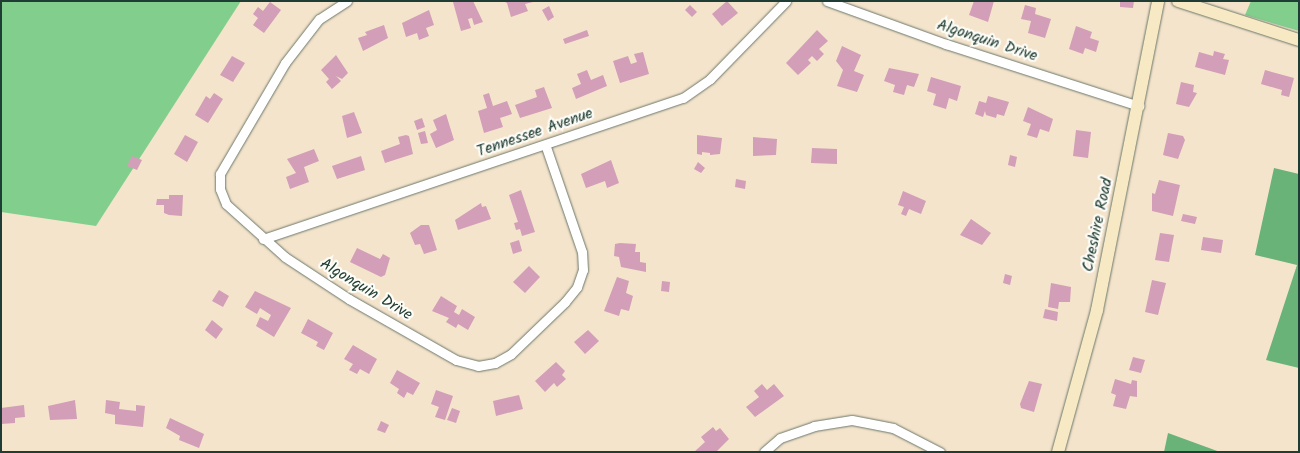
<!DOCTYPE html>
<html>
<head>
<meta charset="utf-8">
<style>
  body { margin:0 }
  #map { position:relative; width:1300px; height:453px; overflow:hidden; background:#f5e4cc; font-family:Kalam,sans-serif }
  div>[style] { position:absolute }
  .green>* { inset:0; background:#82cf8d }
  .forest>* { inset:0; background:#69b278 }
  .building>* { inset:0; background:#d29eb8 }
  .roads { filter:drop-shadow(0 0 1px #6a7769) drop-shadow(0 0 1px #6a7769) }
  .street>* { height:9px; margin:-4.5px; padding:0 4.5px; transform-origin:4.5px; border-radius:4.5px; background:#fff }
  .secondary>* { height:12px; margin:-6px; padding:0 6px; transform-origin:6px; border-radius:6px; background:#f7e9c3 }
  span { translate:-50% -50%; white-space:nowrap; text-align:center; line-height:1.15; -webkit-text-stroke:4.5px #fdfcf7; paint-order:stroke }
  .street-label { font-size:16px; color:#1f3d34 }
  .frame { position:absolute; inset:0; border:2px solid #1f3d34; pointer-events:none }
</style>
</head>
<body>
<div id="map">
  <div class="green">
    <div style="clip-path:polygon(1px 1px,241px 1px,96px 226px,1px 212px)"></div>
    <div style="clip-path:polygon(1251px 1px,1299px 1px,1299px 31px,1245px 15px)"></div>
  </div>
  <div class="forest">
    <div style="clip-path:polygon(1274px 168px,1299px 174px,1299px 368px,1266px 360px,1297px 265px,1255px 255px)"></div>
    <div style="clip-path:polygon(1168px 433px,1220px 452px,1164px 452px)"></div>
  </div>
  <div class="building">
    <div style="clip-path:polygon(473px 1px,483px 22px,474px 25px,472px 18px,468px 19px,471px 28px,461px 31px,453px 2px)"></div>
    <div style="clip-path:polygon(503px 1px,533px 1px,533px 2px,525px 4px,528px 11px,511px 17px,507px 3px)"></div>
    <div style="clip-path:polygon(727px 1px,738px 13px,722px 26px,712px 14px)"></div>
    <div style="clip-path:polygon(974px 1px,994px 1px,988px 22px,969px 15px)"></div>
    <div style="clip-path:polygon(1120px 1px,1134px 1px,1133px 8px,1120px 7px)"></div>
    <div style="clip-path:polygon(270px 2px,281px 10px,264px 33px,253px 25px,258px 18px,253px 14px,258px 7px,263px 11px)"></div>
    <div style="clip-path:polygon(690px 5px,697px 12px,692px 17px,685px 10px)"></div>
    <div style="clip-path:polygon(1025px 5px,1036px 8px,1035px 14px,1051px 19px,1045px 38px,1028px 33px,1031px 21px,1021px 19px)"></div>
    <div style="clip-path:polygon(549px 6px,554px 17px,548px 21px,542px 10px)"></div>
    <div style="clip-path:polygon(429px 10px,434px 25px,426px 28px,429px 36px,419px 40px,417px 33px,406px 37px,402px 23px)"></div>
    <div style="clip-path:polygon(384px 25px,388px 38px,363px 51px,358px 38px,367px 35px,365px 32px)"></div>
    <div style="clip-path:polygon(1076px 26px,1092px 32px,1090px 38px,1099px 41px,1096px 52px,1085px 48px,1083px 54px,1069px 49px)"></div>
    <div style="clip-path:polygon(587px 30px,589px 36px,565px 44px,563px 39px)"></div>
    <div style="clip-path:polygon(817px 30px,828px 41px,819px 49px,824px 54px,817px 61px,812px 56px,808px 60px,811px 63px,798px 75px,786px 63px)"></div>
    <div style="clip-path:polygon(842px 46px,861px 55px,854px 71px,864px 75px,857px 92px,837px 86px,843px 70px,836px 61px)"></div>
    <div style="clip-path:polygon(1214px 51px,1225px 54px,1223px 59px,1229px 60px,1225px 75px,1195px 67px,1199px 52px,1213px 56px)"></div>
    <div style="clip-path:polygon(643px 52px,649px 74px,620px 83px,613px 61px,628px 56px,631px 64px,637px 62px,634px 54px)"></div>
    <div style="clip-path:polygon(336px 55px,348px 73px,342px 79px,336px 76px,341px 81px,332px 89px,326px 82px,329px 79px,321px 70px)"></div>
    <div style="clip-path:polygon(232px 56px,245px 63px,233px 82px,220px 75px)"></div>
    <div style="clip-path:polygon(889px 68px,919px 74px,914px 87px,907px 85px,904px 95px,893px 92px,895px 85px,884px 81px)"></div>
    <div style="clip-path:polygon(587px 70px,591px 80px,603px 75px,607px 86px,576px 99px,572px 88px,581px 84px,577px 74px)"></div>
    <div style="clip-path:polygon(1265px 70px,1294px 78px,1289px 97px,1281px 95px,1282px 90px,1261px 84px)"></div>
    <div style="clip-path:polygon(931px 77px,961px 86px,957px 101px,949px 98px,946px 109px,933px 105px,936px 94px,927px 91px)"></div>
    <div style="clip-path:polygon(1181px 82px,1194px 85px,1193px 92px,1197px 93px,1189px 107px,1176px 104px)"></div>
    <div style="clip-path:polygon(544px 87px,552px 108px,520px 118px,515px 105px,537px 97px,535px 90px)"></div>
    <div style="clip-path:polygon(214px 93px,223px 99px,208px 123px,195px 115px,206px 96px,210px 99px)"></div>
    <div style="clip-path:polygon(489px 93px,493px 106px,507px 101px,512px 114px,500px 118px,503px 127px,484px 133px,478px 111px,487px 108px,483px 95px)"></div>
    <div style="clip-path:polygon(988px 96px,1009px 102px,1004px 116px,997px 114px,996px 118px,986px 115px,985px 111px,983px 117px,975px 114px,979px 101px,986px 103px)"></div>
    <div style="clip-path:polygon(1028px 107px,1053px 119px,1049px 132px,1040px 129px,1037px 138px,1027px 135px,1031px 124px,1023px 121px)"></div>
    <div style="clip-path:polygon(354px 112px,362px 133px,347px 138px,342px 116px)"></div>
    <div style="clip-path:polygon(446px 114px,454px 140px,436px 148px,430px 134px,437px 130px,433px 120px)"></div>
    <div style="clip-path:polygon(422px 118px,425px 127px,417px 130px,414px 121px)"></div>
    <div style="clip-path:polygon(1076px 130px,1091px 132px,1088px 158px,1073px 156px)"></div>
    <div style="clip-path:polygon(425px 131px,428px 143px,421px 144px,418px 133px)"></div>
    <div style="clip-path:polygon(1168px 133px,1183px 136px,1185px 140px,1178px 159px,1163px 155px)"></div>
    <div style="clip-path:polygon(185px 135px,198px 142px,187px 162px,174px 154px)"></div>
    <div style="clip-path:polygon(406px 135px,409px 136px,413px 154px,385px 163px,381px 151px,400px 144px,398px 137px)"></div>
    <div style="clip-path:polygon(697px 135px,722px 138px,720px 154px,710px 155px,710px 153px,702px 152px,702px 155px,697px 154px)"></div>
    <div style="clip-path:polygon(753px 137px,777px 139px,776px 155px,753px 156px)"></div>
    <div style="clip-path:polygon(812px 148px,837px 149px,837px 164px,811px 163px)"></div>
    <div style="clip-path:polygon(314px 149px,319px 161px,304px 167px,309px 182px,290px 189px,286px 177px,296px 173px,287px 159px)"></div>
    <div style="clip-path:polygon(1010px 155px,1017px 157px,1015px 167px,1008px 165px)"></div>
    <div style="clip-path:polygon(132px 156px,142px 160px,137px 170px,127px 166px)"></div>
    <div style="clip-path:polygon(361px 156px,365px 170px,337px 179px,332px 166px)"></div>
    <div style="clip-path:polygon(611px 160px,619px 183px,607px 188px,605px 181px,586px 188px,581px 174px)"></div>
    <div style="clip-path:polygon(698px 162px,705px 168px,701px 173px,694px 169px)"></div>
    <div style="clip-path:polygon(736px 179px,746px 181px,745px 189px,735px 187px)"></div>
    <div style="clip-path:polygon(1159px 180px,1180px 185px,1173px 216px,1152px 211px,1152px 193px,1155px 194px)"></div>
    <div style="clip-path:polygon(521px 190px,535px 232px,522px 236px,520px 229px,516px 230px,514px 223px,518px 222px,509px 195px)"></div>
    <div style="clip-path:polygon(903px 191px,926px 201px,921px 214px,909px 209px,906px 216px,901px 214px,904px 207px,898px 205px)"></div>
    <div style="clip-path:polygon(169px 195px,183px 195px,182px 216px,169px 215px,164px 213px,164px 205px,156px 205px,157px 199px,169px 199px)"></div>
    <div style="clip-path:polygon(481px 203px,482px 207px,486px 206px,491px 219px,458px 230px,455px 220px)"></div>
    <div style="clip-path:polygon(1183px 214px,1197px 217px,1195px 224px,1181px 221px)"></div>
    <div style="clip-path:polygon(971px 219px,991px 233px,982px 245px,960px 235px)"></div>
    <div style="clip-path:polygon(421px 225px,429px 225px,437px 250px,424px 254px,420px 244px,415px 245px,410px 233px)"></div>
    <div style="clip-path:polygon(1160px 233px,1174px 235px,1169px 262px,1155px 260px)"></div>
    <div style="clip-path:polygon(1203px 237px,1223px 240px,1221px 253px,1201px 250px)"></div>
    <div style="clip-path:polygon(519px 240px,522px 251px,513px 254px,510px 243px)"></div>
    <div style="clip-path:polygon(620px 243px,636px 244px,635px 252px,640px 252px,640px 262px,646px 263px,646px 272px,621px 267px,619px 257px,614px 256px,615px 244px)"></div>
    <div style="clip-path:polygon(357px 248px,380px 259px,383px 254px,390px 258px,385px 275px,381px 277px,350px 262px)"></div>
    <div style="clip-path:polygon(529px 266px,540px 277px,525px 293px,513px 282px)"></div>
    <div style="clip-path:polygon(1005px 274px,1012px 276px,1010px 285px,1003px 283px)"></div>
    <div style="clip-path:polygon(617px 277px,629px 281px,626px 293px,633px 296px,629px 311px,621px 309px,619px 316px,604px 311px)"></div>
    <div style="clip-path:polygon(1152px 280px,1166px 283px,1158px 315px,1145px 312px)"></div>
    <div style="clip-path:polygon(662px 281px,670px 282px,669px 292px,661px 291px)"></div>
    <div style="clip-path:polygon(1051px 283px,1071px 287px,1070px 302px,1059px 302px,1058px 309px,1048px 307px)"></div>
    <div style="clip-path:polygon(219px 290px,229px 296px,223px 307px,212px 301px)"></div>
    <div style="clip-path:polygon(255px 291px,291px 308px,274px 337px,256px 326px,260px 317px,268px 321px,271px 315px,260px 308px,257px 314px,245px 307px)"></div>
    <div style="clip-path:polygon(441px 296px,457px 306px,454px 312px,459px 315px,462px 309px,475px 317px,468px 330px,458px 324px,456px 328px,446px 322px,449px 318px,432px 311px)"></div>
    <div style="clip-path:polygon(1045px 309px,1058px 312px,1057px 321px,1043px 318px)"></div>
    <div style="clip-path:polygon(308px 319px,333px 333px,324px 350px,316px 346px,318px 342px,301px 333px)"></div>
    <div style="clip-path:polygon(212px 320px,223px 329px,216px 339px,205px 330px)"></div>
    <div style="clip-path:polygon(588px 330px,599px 341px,585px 354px,574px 342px)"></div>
    <div style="clip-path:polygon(353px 345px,377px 359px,369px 374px,360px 369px,357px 374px,349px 370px,353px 364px,344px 359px)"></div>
    <div style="clip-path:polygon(1133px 357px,1145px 360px,1141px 373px,1129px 370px)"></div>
    <div style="clip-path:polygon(556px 362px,565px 371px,562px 375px,566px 379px,557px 387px,554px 383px,545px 392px,535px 381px)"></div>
    <div style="clip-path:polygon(397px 370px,420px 383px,413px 395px,407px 392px,404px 398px,397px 393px,399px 389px,390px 383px)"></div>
    <div style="clip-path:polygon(1115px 379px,1131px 384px,1132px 380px,1137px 381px,1137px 397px,1130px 396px,1126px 409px,1113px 406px,1116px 395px,1111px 393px)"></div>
    <div style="clip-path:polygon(1029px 381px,1042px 384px,1034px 412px,1021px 408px,1020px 404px)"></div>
    <div style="clip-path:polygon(762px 384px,767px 390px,774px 384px,784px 396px,755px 417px,746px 407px,759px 397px,754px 391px)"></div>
    <div style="clip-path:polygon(436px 390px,453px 396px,445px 420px,435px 417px,439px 407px,431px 404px)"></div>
    <div style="clip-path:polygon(519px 395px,523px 409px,496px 416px,493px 401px)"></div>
    <div style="clip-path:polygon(75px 400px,77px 419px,50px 420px,48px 406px)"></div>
    <div style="clip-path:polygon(106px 400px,120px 402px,119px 409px,136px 411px,136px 405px,145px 406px,143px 427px,115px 424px,115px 415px,105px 413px)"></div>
    <div style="clip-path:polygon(24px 405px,25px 417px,15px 418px,15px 423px,1px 424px,1px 408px)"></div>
    <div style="clip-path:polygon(452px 408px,460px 411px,456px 423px,447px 420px)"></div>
    <div style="clip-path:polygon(170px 418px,204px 434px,199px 448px,179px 440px,180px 436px,166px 428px)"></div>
    <div style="clip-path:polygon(381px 421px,389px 425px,385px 433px,377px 430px)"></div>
    <div style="clip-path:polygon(713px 427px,716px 431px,720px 428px,729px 439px,716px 452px,694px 452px,705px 442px,701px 437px)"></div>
  </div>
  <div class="roads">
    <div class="street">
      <div style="left:347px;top:1px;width:33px;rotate:147deg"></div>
      <div style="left:319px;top:19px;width:56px;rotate:127.7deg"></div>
      <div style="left:285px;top:63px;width:129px;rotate:120.4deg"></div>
      <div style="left:220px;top:174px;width:15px;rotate:90deg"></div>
      <div style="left:220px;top:189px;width:16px;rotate:68deg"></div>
      <div style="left:226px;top:204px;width:79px;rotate:41.9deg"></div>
      <div style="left:285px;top:257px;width:77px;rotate:33.3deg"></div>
      <div style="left:349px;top:299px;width:123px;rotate:29.7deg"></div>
      <div style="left:456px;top:360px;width:23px;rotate:15deg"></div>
      <div style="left:478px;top:366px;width:17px;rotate:-10deg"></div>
      <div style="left:495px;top:363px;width:18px;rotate:-29deg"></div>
      <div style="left:511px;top:354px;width:75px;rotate:-43.9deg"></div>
      <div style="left:565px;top:302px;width:19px;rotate:-51deg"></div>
      <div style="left:577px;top:287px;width:18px;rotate:-71deg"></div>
      <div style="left:583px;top:270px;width:18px;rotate:-93deg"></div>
      <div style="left:582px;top:252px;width:111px;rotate:-108.9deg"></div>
      <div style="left:827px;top:1px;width:127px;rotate:19.9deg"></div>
      <div style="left:946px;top:44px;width:203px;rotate:17.8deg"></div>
      <div style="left:263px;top:239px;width:443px;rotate:-18.6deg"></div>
      <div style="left:683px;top:98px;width:33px;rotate:-35deg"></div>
      <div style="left:710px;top:79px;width:109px;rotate:-45.7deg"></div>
      <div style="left:764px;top:452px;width:21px;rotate:-41deg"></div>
      <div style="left:780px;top:438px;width:36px;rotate:-19deg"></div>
      <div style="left:814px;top:426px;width:38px;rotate:-9deg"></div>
      <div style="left:852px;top:420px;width:42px;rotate:11deg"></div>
      <div style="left:893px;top:428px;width:53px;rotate:27.1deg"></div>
    </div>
    <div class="secondary">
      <div style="left:1178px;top:1px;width:127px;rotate:17.9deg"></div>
      <div style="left:1058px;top:452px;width:147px;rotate:-74.6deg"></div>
      <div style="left:1097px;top:310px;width:315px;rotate:-78.8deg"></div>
    </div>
  </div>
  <div class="street-label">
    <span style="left:987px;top:41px;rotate:18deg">Algonquin Drive</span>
    <span style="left:535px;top:133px;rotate:-19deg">Tennessee Avenue</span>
    <span style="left:1098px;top:225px;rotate:-78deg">Cheshire Road</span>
    <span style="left:366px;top:290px;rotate:31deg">Algonquin Drive</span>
  </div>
  <div class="frame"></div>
</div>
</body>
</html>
